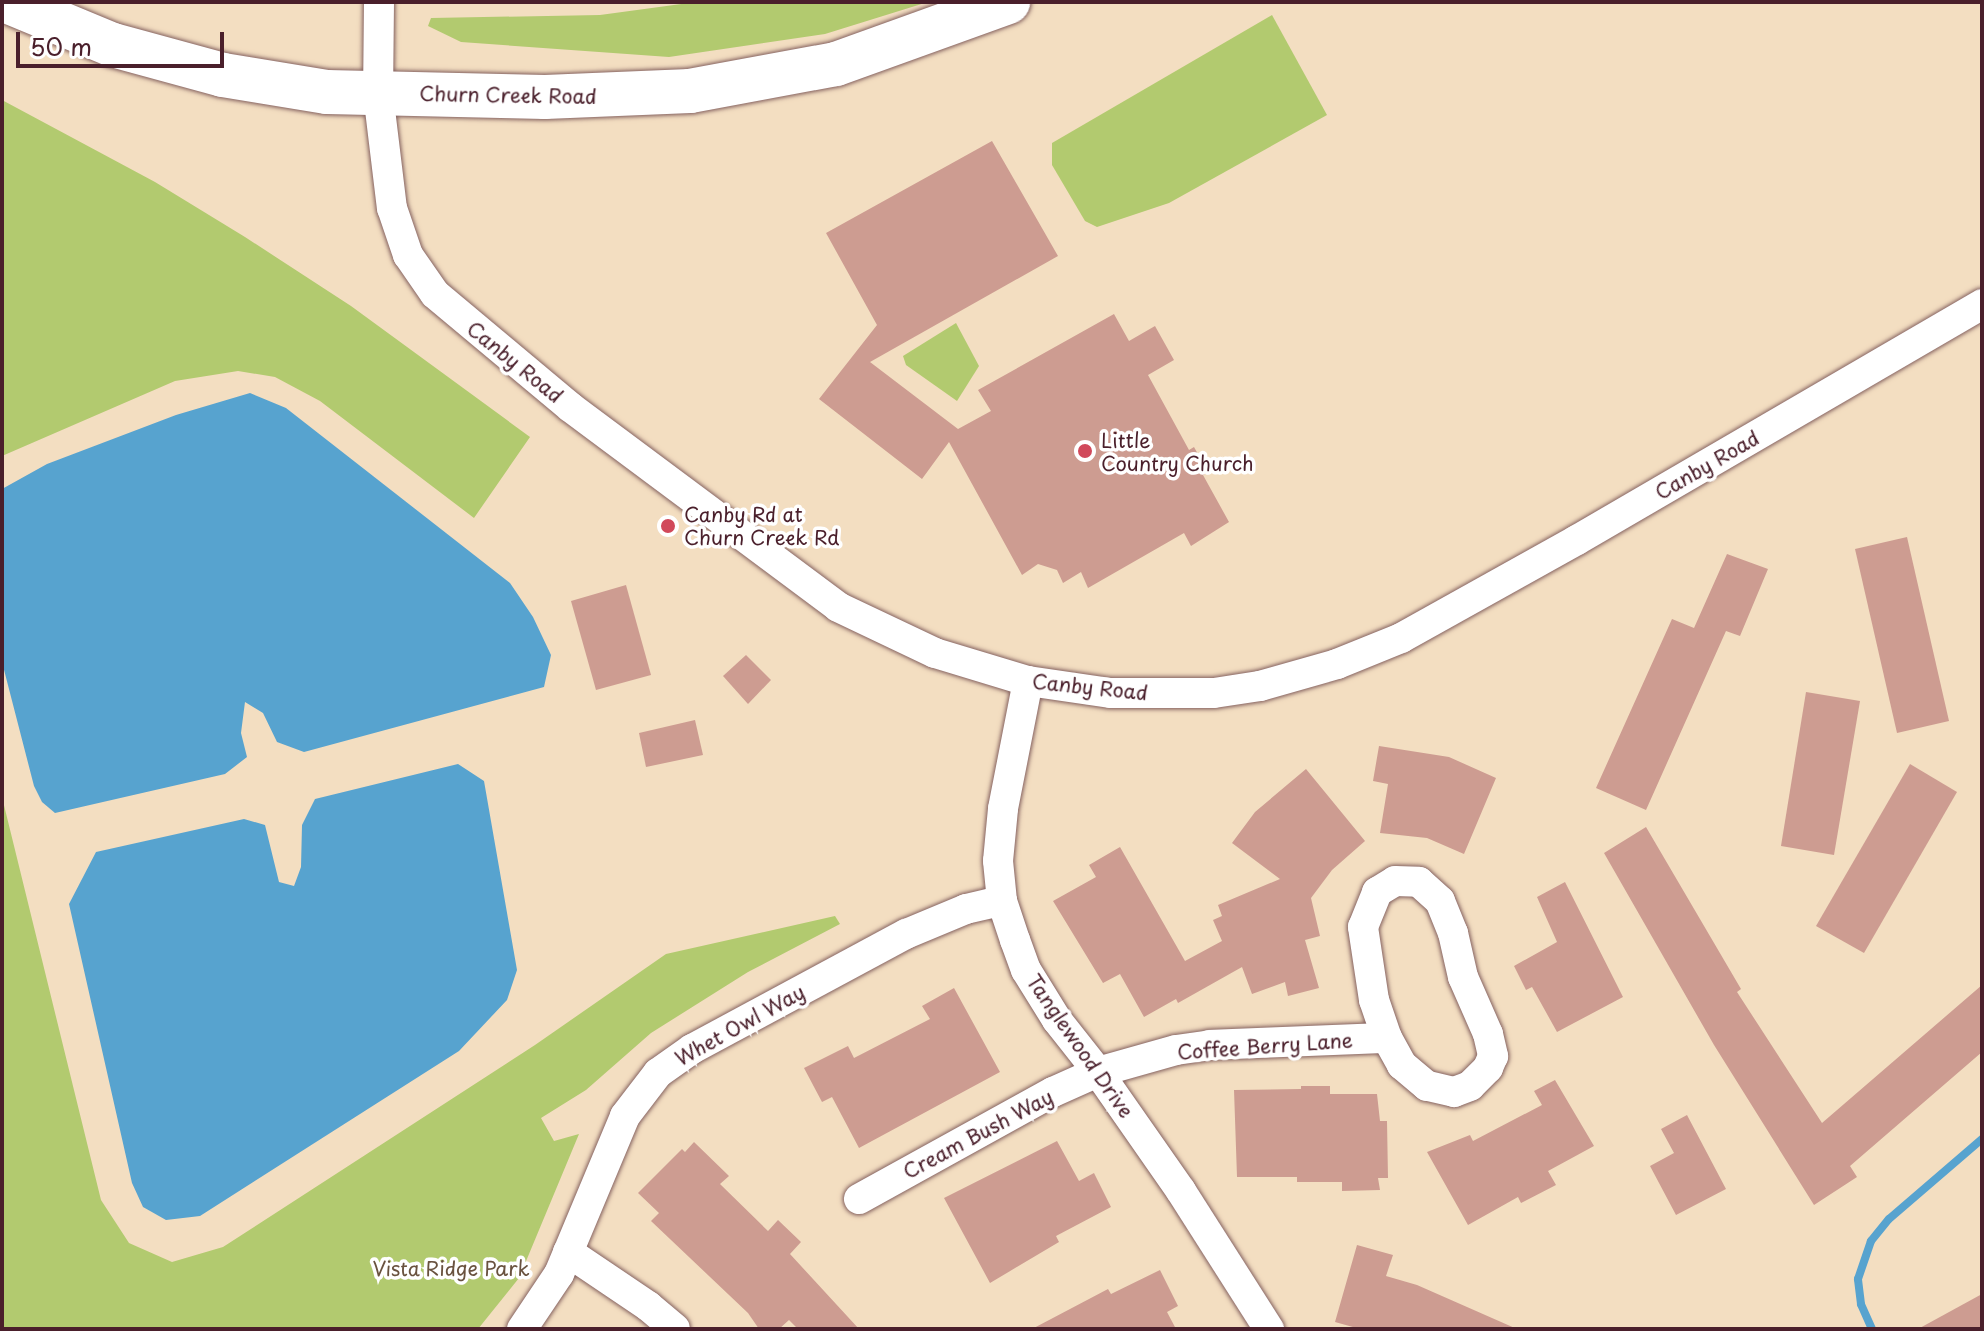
<!DOCTYPE html>
<html>
<head>
<meta charset="utf-8">
<style>
  body { margin:0 }
  #map { position:relative; width:1984px; height:1331px; overflow:hidden; background:#f3dec1; font-family:"Playpen Sans",sans-serif }
  div>[style] { position:absolute }
  .green>* { inset:0; background:#b2ca6f }
  .water>* { inset:0; background:#57a3cf }
  .stream>* { height:8px; margin:-4px; padding:0 4px; transform-origin:4px; border-radius:4px; background:#57a3cf }
  .building>* { inset:0; background:#cd9c91 }
  .roads { filter:drop-shadow(0 0 2px #856260) drop-shadow(0 0 2px #856260) }
  .minor>* { height:30px; margin:-15px; padding:0 15px; transform-origin:15px; border-radius:15px; background:#fff }
  .secondary>* { height:44px; margin:-22px; padding:0 22px; transform-origin:22px; border-radius:22px; background:#fff }
  .dots>* { width:22px; height:22px; translate:-50% -50%; box-sizing:border-box; border:4px solid #fff; border-radius:50% }
  span { translate:-50% -50%; white-space:nowrap; text-align:center; line-height:1.15; -webkit-text-stroke:7px #fff; paint-order:stroke }
  .street-label { font-size:20px; color:#4a1f2b }
  .poi-label { font-size:20px; color:#4a1f2b }
  .left { translate:0 -50%; text-align:left }
  .park-label { font-size:20px; color:#69523f }
  .frame { position:absolute; inset:0; border:4px solid #4a1f2b; pointer-events:none }
  .scale { position:absolute; left:16px; top:32px; width:208px; height:36px; box-sizing:border-box; border:4px solid #4a1f2b; border-top:0; padding-left:10px; font-size:24px; line-height:28px; white-space:nowrap; color:#4a1f2b; -webkit-text-stroke:6px #fff; paint-order:stroke }
</style>
</head>
<body>
<div id="map">
  <div class="green">
    <div style="clip-path:polygon(696px 2px,928px 2px,825px 34px,669px 57px,461px 42px,428px 26px,431px 18px,600px 15px)"></div>
    <div style="clip-path:polygon(1272px 15px,1327px 115px,1169px 203px,1097px 227px,1085px 221px,1052px 165px,1052px 143px)"></div>
    <div style="clip-path:polygon(2px 100px,155px 182px,245px 237px,351px 306px,530px 437px,474px 518px,320px 401px,275px 377px,238px 371px,175px 381px,2px 456px)"></div>
    <div style="clip-path:polygon(956px 323px,979px 366px,957px 401px,906px 365px,903px 356px)"></div>
    <div style="clip-path:polygon(2px 797px,101px 1200px,129px 1243px,172px 1262px,223px 1247px,535px 1045px,666px 954px,835px 916px,840px 924px,748px 972px,651px 1033px,586px 1090px,541px 1118px,554px 1141px,579px 1134px,519px 1278px,478px 1329px,2px 1329px)"></div>
  </div>
  <div class="water">
    <div style="clip-path:polygon(250px 393px,286px 408px,510px 583px,533px 617px,551px 655px,544px 687px,304px 752px,277px 742px,263px 713px,245px 702px,241px 733px,247px 757px,225px 774px,55px 813px,42px 802px,34px 786px,2px 662px,2px 489px,47px 464px,176px 415px)"></div>
    <div style="clip-path:polygon(458px 764px,484px 781px,517px 970px,507px 1000px,459px 1051px,200px 1216px,166px 1220px,143px 1207px,132px 1183px,69px 904px,96px 852px,244px 819px,265px 825px,279px 882px,294px 886px,301px 867px,302px 825px,315px 799px)"></div>
  </div>
  <div class="stream">
    <div style="left:1872px;top:1329px;width:27px;rotate:-114deg"></div>
    <div style="left:1861px;top:1304px;width:25px;rotate:-97deg"></div>
    <div style="left:1858px;top:1279px;width:40px;rotate:-71.1deg"></div>
    <div style="left:1871px;top:1241px;width:28px;rotate:-51deg"></div>
    <div style="left:1889px;top:1219px;width:123px;rotate:-40.7deg"></div>
  </div>
  <div class="building">
    <div style="clip-path:polygon(992px 141px,1058px 256px,870px 362px,958px 429px,991px 411px,978px 390px,1114px 314px,1129px 341px,1155px 326px,1174px 360px,1148px 375px,1189px 450px,1194px 447px,1208px 472px,1203px 475px,1229px 522px,1191px 546px,1184px 533px,1088px 588px,1081px 572px,1063px 583px,1057px 570px,1038px 564px,1022px 575px,949px 442px,922px 479px,819px 399px,877px 325px,826px 233px)"></div>
    <div style="clip-path:polygon(1907px 537px,1949px 721px,1897px 733px,1855px 549px)"></div>
    <div style="clip-path:polygon(1727px 554px,1768px 569px,1740px 636px,1726px 631px,1646px 810px,1596px 788px,1672px 619px,1694px 628px)"></div>
    <div style="clip-path:polygon(626px 585px,651px 675px,596px 690px,571px 601px)"></div>
    <div style="clip-path:polygon(746px 655px,771px 680px,748px 704px,723px 676px)"></div>
    <div style="clip-path:polygon(1806px 692px,1860px 701px,1834px 855px,1781px 846px)"></div>
    <div style="clip-path:polygon(695px 720px,703px 755px,646px 767px,639px 733px)"></div>
    <div style="clip-path:polygon(1379px 746px,1449px 757px,1496px 778px,1464px 854px,1427px 838px,1380px 833px,1388px 784px,1373px 781px)"></div>
    <div style="clip-path:polygon(1910px 764px,1957px 792px,1864px 953px,1816px 926px)"></div>
    <div style="clip-path:polygon(1306px 769px,1365px 841px,1332px 870px,1311px 898px,1320px 936px,1305px 940px,1319px 988px,1288px 996px,1285px 982px,1252px 994px,1242px 967px,1178px 1003px,1176px 999px,1144px 1017px,1120px 974px,1103px 983px,1053px 901px,1096px 877px,1089px 865px,1120px 847px,1185px 961px,1222px 941px,1213px 920px,1222px 916px,1218px 905px,1280px 879px,1232px 843px,1255px 812px)"></div>
    <div style="clip-path:polygon(1646px 827px,1741px 989px,1737px 992px,1822px 1123px,1982px 985px,1982px 1052px,1850px 1166px,1857px 1177px,1814px 1205px,1714px 1045px,1604px 853px)"></div>
    <div style="clip-path:polygon(1565px 882px,1623px 997px,1557px 1032px,1532px 987px,1526px 990px,1514px 966px,1557px 942px,1537px 897px)"></div>
    <div style="clip-path:polygon(954px 988px,1000px 1072px,859px 1148px,832px 1097px,822px 1102px,804px 1068px,848px 1046px,854px 1058px,930px 1019px,922px 1006px)"></div>
    <div style="clip-path:polygon(1555px 1080px,1594px 1146px,1548px 1171px,1556px 1185px,1521px 1203px,1518px 1197px,1468px 1225px,1427px 1152px,1470px 1135px,1473px 1141px,1542px 1105px,1534px 1091px)"></div>
    <div style="clip-path:polygon(1301px 1086px,1330px 1086px,1330px 1094px,1377px 1094px,1380px 1121px,1387px 1121px,1388px 1178px,1378px 1178px,1380px 1190px,1342px 1191px,1342px 1182px,1297px 1182px,1297px 1177px,1237px 1177px,1234px 1090px,1301px 1089px)"></div>
    <div style="clip-path:polygon(1687px 1115px,1726px 1189px,1676px 1215px,1650px 1166px,1674px 1153px,1661px 1129px)"></div>
    <div style="clip-path:polygon(1057px 1141px,1079px 1181px,1094px 1173px,1111px 1207px,1056px 1236px,1059px 1242px,990px 1283px,944px 1198px)"></div>
    <div style="clip-path:polygon(694px 1142px,729px 1176px,720px 1184px,768px 1231px,778px 1220px,801px 1242px,790px 1254px,859px 1329px,798px 1329px,789px 1320px,779px 1329px,759px 1329px,748px 1313px,651px 1221px,659px 1213px,638px 1193px,682px 1149px,685px 1152px)"></div>
    <div style="clip-path:polygon(1357px 1245px,1393px 1255px,1386px 1276px,1417px 1285px,1517px 1329px,1360px 1329px,1335px 1322px)"></div>
    <div style="clip-path:polygon(1160px 1270px,1178px 1306px,1167px 1312px,1176px 1329px,1032px 1329px,1108px 1289px,1111px 1294px)"></div>
    <div style="clip-path:polygon(1982px 1294px,1982px 1329px,1918px 1329px)"></div>
  </div>
  <div class="roads">
    <div class="minor">
      <div style="left:379px;top:2px;width:91px;rotate:90.6deg"></div>
      <div style="left:378px;top:93px;width:116px;rotate:83.1deg"></div>
      <div style="left:392px;top:208px;width:50px;rotate:71.2deg"></div>
      <div style="left:408px;top:255px;width:47px;rotate:55.3deg"></div>
      <div style="left:435px;top:294px;width:176px;rotate:39.9deg"></div>
      <div style="left:570px;top:407px;width:334px;rotate:36.7deg"></div>
      <div style="left:838px;top:607px;width:107px;rotate:25.4deg"></div>
      <div style="left:935px;top:653px;width:97px;rotate:16.8deg"></div>
      <div style="left:1028px;top:681px;width:83px;rotate:8.3deg"></div>
      <div style="left:1110px;top:693px;width:104px"></div>
      <div style="left:1214px;top:693px;width:47px;rotate:-8.7deg"></div>
      <div style="left:1260px;top:686px;width:80px;rotate:-15.9deg"></div>
      <div style="left:1337px;top:664px;width:69px;rotate:-22.1deg"></div>
      <div style="left:1401px;top:638px;width:201px;rotate:-29.1deg"></div>
      <div style="left:1577px;top:540px;width:469px;rotate:-30.2deg"></div>
      <div style="left:1028px;top:681px;width:130px;rotate:101.1deg"></div>
      <div style="left:1003px;top:809px;width:52px;rotate:95.5deg"></div>
      <div style="left:998px;top:861px;width:40px;rotate:84.3deg"></div>
      <div style="left:1002px;top:901px;width:41px;rotate:71.6deg"></div>
      <div style="left:1015px;top:940px;width:32px;rotate:70deg"></div>
      <div style="left:1026px;top:970px;width:59px;rotate:58.2deg"></div>
      <div style="left:1057px;top:1020px;width:66px;rotate:51.7deg"></div>
      <div style="left:1098px;top:1072px;width:145px;rotate:55.1deg"></div>
      <div style="left:1181px;top:1191px;width:164px;rotate:57.5deg"></div>
      <div style="left:1395px;top:881px;width:24px;rotate:2deg"></div>
      <div style="left:1419px;top:882px;width:28px;rotate:42deg"></div>
      <div style="left:1440px;top:901px;width:35px;rotate:68deg"></div>
      <div style="left:1453px;top:933px;width:45px;rotate:77.2deg"></div>
      <div style="left:1463px;top:977px;width:62px;rotate:66.3deg"></div>
      <div style="left:1488px;top:1034px;width:23px;rotate:77deg"></div>
      <div style="left:1493px;top:1056px;width:13px;rotate:113deg"></div>
      <div style="left:1488px;top:1068px;width:25px;rotate:135deg"></div>
      <div style="left:1470px;top:1086px;width:17px;rotate:159deg"></div>
      <div style="left:1454px;top:1092px;width:28px;rotate:-167deg"></div>
      <div style="left:1427px;top:1086px;width:33px;rotate:-140deg"></div>
      <div style="left:1402px;top:1065px;width:31px;rotate:-119deg"></div>
      <div style="left:1387px;top:1038px;width:40px;rotate:-108.9deg"></div>
      <div style="left:1374px;top:1000px;width:74px;rotate:-98.6deg"></div>
      <div style="left:1363px;top:927px;width:38px;rotate:-68deg"></div>
      <div style="left:1377px;top:892px;width:21px;rotate:-31deg"></div>
      <div style="left:859px;top:1199px;width:222px;rotate:-28.9deg"></div>
      <div style="left:1053px;top:1092px;width:49px;rotate:-24deg"></div>
      <div style="left:1098px;top:1072px;width:81px;rotate:-15.8deg"></div>
      <div style="left:1176px;top:1050px;width:34px;rotate:-8deg"></div>
      <div style="left:1210px;top:1045px;width:177px;rotate:-2.3deg"></div>
      <div style="left:568px;top:1252px;width:97px;rotate:34deg"></div>
      <div style="left:648px;top:1306px;width:35px;rotate:40deg"></div>
      <div style="left:522px;top:1329px;width:66px;rotate:-56.1deg"></div>
      <div style="left:559px;top:1274px;width:171px;rotate:-67.3deg"></div>
      <div style="left:625px;top:1116px;width:54px;rotate:-52.5deg"></div>
      <div style="left:658px;top:1073px;width:42px;rotate:-35.2deg"></div>
      <div style="left:692px;top:1049px;width:243px;rotate:-28.3deg"></div>
      <div style="left:906px;top:934px;width:65px;rotate:-22.6deg"></div>
      <div style="left:966px;top:909px;width:37px;rotate:-13deg"></div>
    </div>
    <div class="secondary">
      <div style="left:9px;top:2px;width:113px;rotate:22.5deg"></div>
      <div style="left:113px;top:45px;width:114px;rotate:15.3deg"></div>
      <div style="left:223px;top:75px;width:105px;rotate:9.3deg"></div>
      <div style="left:327px;top:92px;width:218px;rotate:1.3deg"></div>
      <div style="left:545px;top:97px;width:145px;rotate:-2.4deg"></div>
      <div style="left:690px;top:91px;width:148px;rotate:-10.5deg"></div>
      <div style="left:836px;top:64px;width:183px;rotate:-19.8deg"></div>
    </div>
  </div>
  <div class="dots">
    <div style="left:1085px;top:451px;background:#d1495b"></div>
    <div style="left:668px;top:526px;background:#d1495b"></div>
  </div>
  <div class="street-label">
    <span style="left:508px;top:95px;rotate:1deg">Churn Creek Road</span>
    <span style="left:515px;top:362px;rotate:39deg">Canby Road</span>
    <span style="left:1707px;top:465px;rotate:-30deg">Canby Road</span>
    <span style="left:1090px;top:687px;rotate:6deg">Canby Road</span>
    <span style="left:740px;top:1025px;rotate:-29deg">Whet Owl Way</span>
    <span style="left:1080px;top:1046px;rotate:55deg">Tanglewood Drive</span>
    <span style="left:1265px;top:1046px;rotate:-4deg">Coffee Berry Lane</span>
    <span style="left:978px;top:1134px;rotate:-28deg">Cream Bush Way</span>
  </div>
  <div class="poi-label">
    <span class="left" style="left:1101px;top:452px">Little<br>Country Church</span>
    <span class="left" style="left:684px;top:526px">Canby Rd at<br>Churn Creek Rd</span>
  </div>
  <div class="park-label">
    <span style="left:451px;top:1268px">Vista Ridge Park</span>
  </div>
  <div class="frame"></div>
  <div class="scale">50 m</div>
</div>
</body>
</html>
